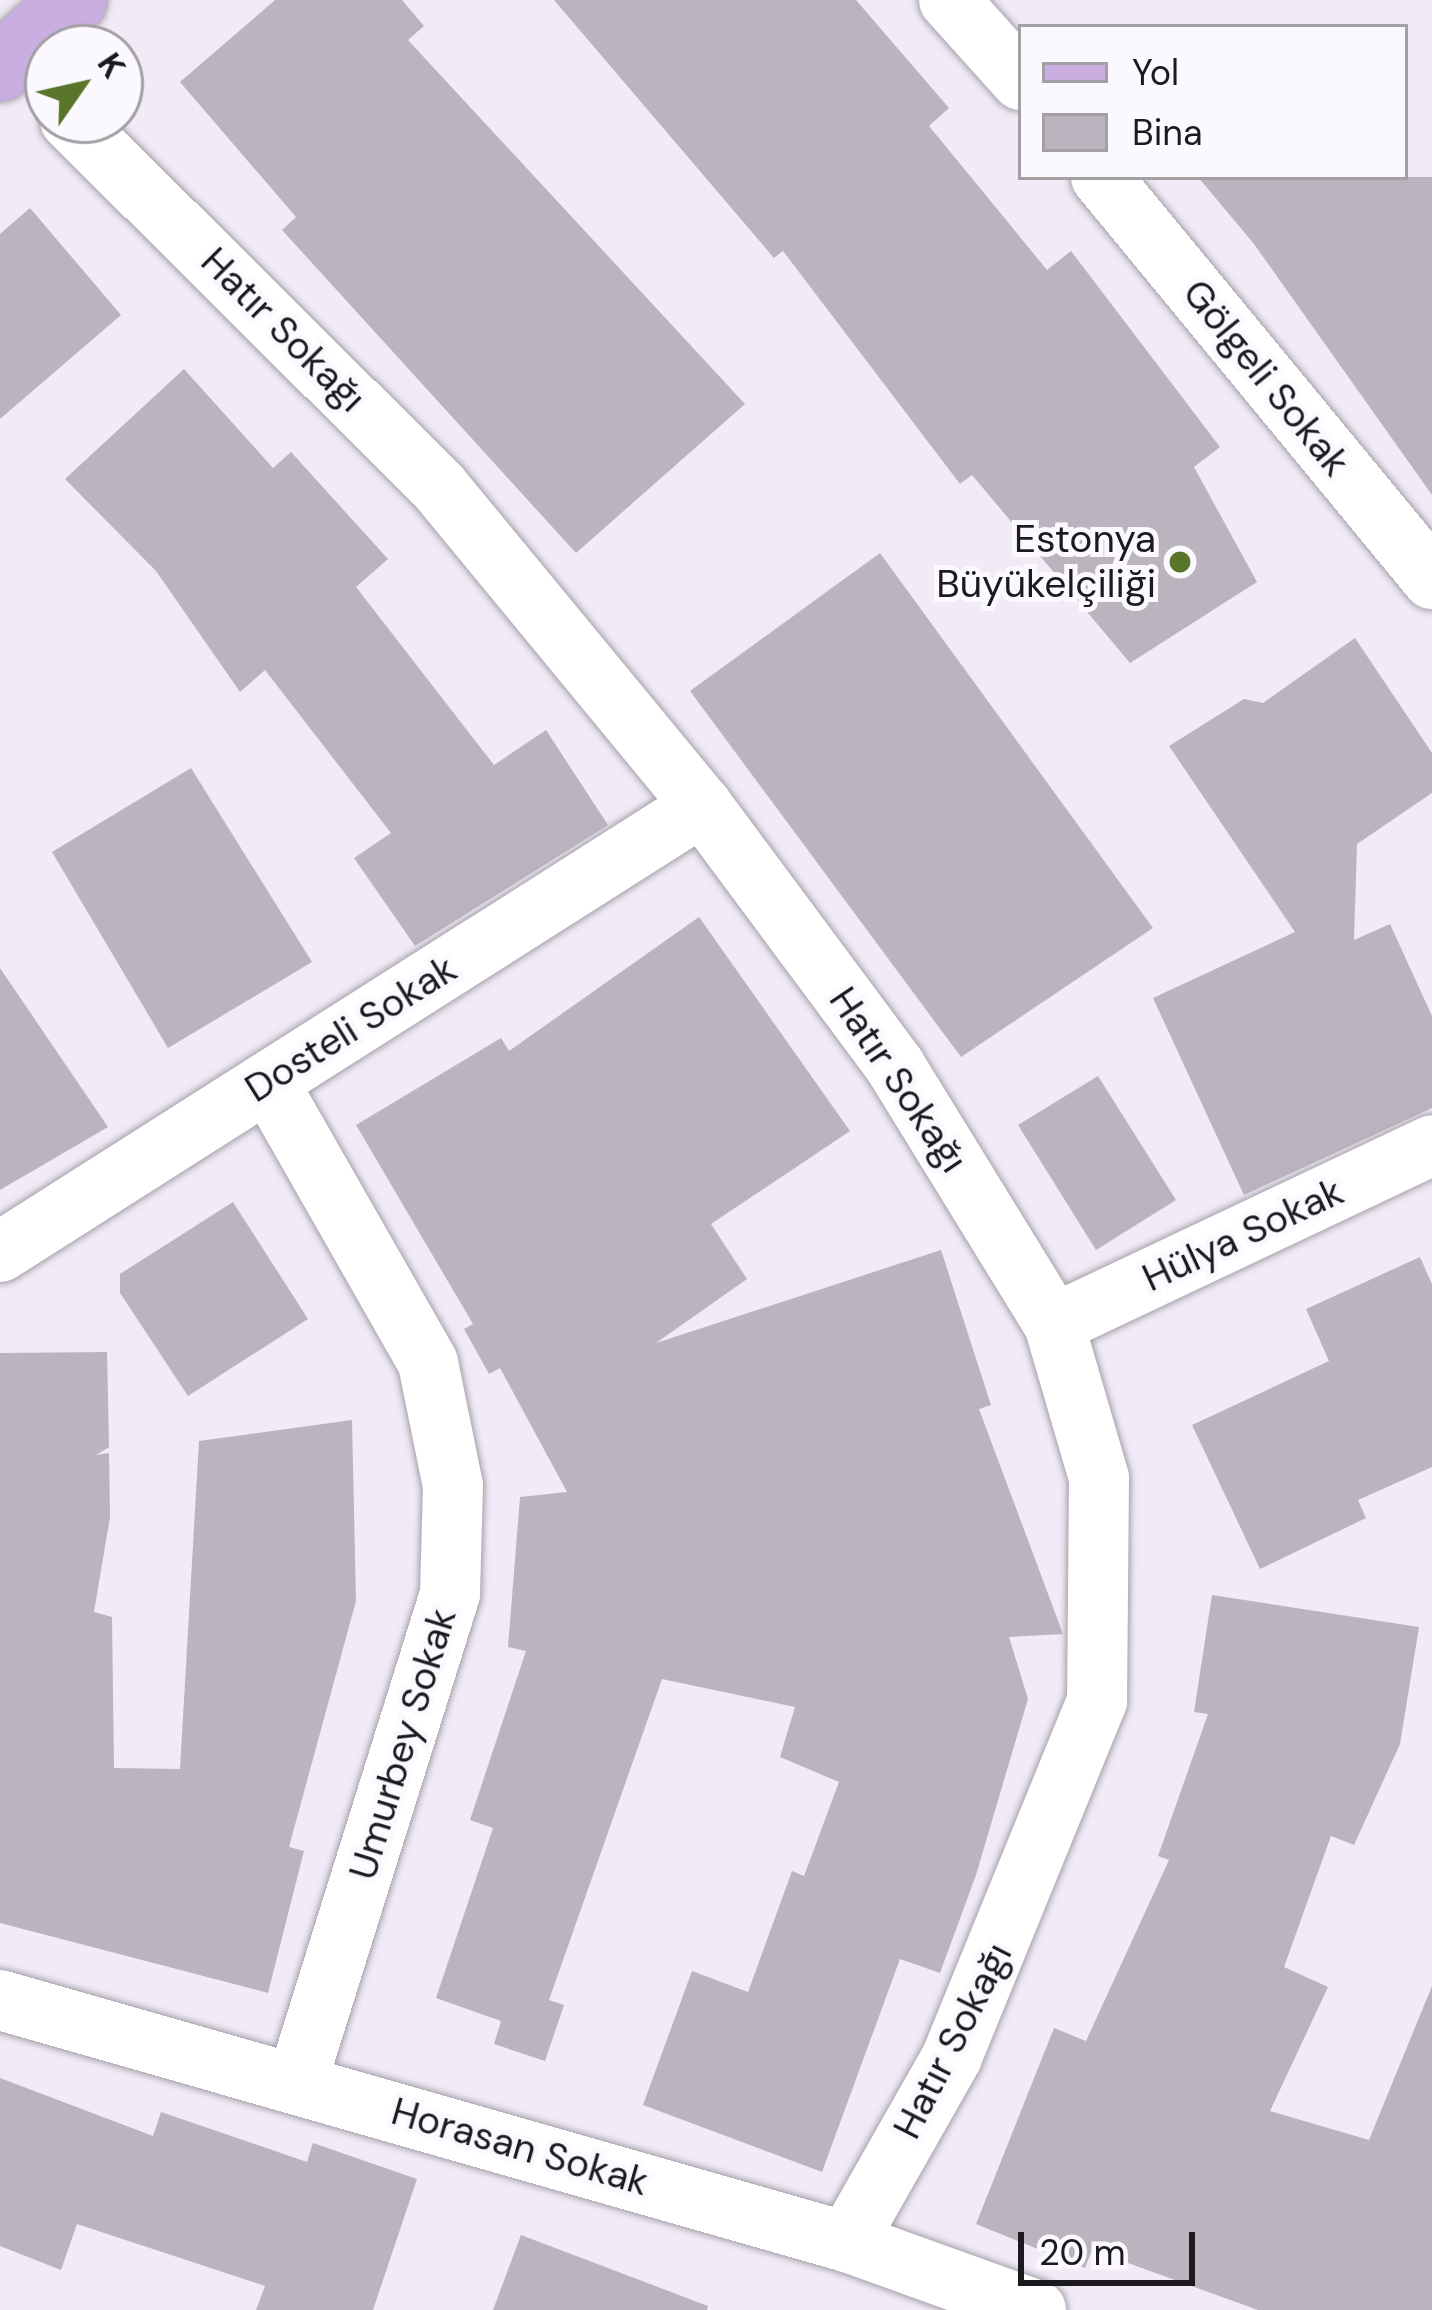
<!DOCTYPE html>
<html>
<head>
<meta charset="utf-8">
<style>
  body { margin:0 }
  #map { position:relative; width:1432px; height:2310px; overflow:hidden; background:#f0ebf6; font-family:"DM Sans",sans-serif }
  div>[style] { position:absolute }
  .building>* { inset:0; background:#bab4bf }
  .roads { filter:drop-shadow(0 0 3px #a6a1ab) drop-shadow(0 0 3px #a6a1ab) }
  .minor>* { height:60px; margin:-30px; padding:0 30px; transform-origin:30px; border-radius:30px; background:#fff }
  .major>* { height:66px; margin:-33px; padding:0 33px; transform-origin:33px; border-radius:33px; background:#caaee2 }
  .dots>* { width:33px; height:33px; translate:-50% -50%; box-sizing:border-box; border:6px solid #fbf9fe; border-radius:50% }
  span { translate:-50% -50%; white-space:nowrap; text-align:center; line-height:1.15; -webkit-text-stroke:10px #fbf9fe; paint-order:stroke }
  .street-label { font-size:39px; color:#1c1a1e }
  .poi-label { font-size:39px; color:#1c1a1e }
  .right { translate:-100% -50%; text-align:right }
  .legend { position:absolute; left:1018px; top:24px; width:390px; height:156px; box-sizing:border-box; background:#fbf9fe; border:3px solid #a2a0a4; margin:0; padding:15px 21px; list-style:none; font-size:36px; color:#1c1a1e }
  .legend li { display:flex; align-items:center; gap:24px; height:60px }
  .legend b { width:60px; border:3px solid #a2a0a4 }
  .north { position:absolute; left:24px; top:24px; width:120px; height:120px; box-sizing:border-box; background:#fbf9fe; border:3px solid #a2a0a4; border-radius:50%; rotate:56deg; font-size:33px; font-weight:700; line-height:48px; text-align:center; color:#1c1a1e }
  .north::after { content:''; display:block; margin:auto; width:42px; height:54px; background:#59752a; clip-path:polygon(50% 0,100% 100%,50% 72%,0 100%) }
  .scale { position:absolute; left:1018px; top:2232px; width:177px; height:54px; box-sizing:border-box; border:6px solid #1c1a1e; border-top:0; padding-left:15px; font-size:36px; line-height:42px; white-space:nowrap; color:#1c1a1e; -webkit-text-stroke:9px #fbf9fe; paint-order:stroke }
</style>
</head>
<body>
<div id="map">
  <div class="building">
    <div style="clip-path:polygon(275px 0,402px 0,424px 26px,408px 40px,745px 404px,576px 553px,282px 230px,296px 217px,180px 82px)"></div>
    <div style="clip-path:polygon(554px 0,856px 0,949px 108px,929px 126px,1047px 270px,1071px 251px,1220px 447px,1194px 467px,1257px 582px,1130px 663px,972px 475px,960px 484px,783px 251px,774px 258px)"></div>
    <div style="clip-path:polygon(1198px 177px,1432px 177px,1432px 495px,1254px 244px)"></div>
    <div style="clip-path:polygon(30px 208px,121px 315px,0 419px,0 234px)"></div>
    <div style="clip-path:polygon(184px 369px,273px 468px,291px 452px,388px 559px,356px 587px,494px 765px,546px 730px,608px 825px,415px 946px,354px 858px,391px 833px,265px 670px,240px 692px,156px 571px,65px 479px)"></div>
    <div style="clip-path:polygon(880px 553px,1153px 928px,961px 1057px,690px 691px)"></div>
    <div style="clip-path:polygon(1355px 638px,1432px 753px,1432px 793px,1357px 844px,1354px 940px,1390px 924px,1432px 1016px,1432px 1108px,1244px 1195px,1153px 998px,1295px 932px,1169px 746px,1244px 699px,1263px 703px)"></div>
    <div style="clip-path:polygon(191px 768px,312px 962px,168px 1048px,52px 852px)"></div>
    <div style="clip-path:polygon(699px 917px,850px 1131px,711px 1224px,747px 1279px,656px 1343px,941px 1250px,991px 1405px,979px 1409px,1063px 1634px,1009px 1637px,1028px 1699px,976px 1875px,940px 1973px,900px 1959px,822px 2172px,643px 2105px,692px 1971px,748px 1992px,792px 1871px,804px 1876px,839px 1782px,780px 1757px,795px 1707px,662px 1679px,549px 2000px,564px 2005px,545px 2061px,494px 2044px,501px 2021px,436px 1998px,493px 1828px,470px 1820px,526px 1651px,508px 1647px,520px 1497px,567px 1492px,500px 1368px,489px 1374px,464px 1329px,473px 1324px,356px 1125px,501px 1038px,509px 1051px)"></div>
    <div style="clip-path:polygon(0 968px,108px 1127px,0 1190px)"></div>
    <div style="clip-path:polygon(1098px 1076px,1176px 1200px,1096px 1250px,1018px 1125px)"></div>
    <div style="clip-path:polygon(233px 1202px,308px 1319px,188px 1396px,120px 1293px,120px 1274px)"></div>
    <div style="clip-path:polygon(1420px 1257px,1432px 1284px,1432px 1467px,1358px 1500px,1366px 1518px,1260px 1569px,1192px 1425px,1329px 1361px,1306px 1309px)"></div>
    <div style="clip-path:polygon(107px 1352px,109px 1447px,96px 1455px,109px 1453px,110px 1517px,94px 1612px,112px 1617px,114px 1768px,180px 1769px,199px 1441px,352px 1420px,356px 1601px,289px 1847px,304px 1851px,268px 1993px,0 1923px,0 1353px)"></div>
    <div style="clip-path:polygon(1212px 1595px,1419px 1627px,1400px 1744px,1354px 1845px,1331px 1836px,1284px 1967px,1328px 1987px,1270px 2111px,1369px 2140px,1432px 1986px,1432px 2310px,1258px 2310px,1092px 2250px,1085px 2268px,976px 2224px,1054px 2028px,1086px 2041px,1169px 1860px,1158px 1856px,1208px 1714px,1194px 1712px)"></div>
    <div style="clip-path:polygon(0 2078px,153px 2136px,161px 2112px,307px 2162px,313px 2143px,417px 2179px,373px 2310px,256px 2310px,265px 2286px,77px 2224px,61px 2270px,0 2246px)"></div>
    <div style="clip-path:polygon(521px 2235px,708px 2306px,707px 2310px,493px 2310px)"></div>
  </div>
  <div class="roads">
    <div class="minor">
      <div style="left:949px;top:0;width:108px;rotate:48deg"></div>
      <div style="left:70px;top:120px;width:520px;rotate:44.84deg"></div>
      <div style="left:439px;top:487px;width:413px;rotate:50.5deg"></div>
      <div style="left:702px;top:806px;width:324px;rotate:53.4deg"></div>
      <div style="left:895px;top:1066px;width:303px;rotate:58.4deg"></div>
      <div style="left:1054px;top:1324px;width:160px;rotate:73.7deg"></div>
      <div style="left:1099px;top:1478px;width:223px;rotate:90.5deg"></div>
      <div style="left:1097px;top:1701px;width:384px;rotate:112.2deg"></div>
      <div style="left:952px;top:2057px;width:213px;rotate:119.6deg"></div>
      <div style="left:1101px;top:177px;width:521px;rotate:50.53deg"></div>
      <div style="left:268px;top:1082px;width:323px;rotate:60.3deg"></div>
      <div style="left:428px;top:1363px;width:126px;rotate:78.5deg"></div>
      <div style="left:453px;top:1486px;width:108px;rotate:91.6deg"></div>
      <div style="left:450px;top:1594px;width:511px;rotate:107.41deg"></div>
      <div style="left:0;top:1252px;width:832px;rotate:-32.43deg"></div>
      <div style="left:1054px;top:1324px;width:418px;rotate:-25.3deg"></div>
      <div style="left:0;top:2000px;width:881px;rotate:15.95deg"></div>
      <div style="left:847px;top:2242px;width:201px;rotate:19.8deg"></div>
    </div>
    <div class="major">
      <div style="left:0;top:68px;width:100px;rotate:-42.6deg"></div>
    </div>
  </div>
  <div class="dots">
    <div style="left:1180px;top:562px;background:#59752a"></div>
  </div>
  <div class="street-label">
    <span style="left:283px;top:330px;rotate:45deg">Hatır Sokağı</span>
    <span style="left:1266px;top:378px;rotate:51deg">Gölgeli Sokak</span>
    <span style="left:351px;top:1029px;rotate:-32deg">Dosteli Sokak</span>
    <span style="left:898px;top:1080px;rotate:56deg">Hatır Sokağı</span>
    <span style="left:1243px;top:1235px;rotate:-25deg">Hülya Sokak</span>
    <span style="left:403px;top:1744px;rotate:-73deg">Umurbey Sokak</span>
    <span style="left:953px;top:2041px;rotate:-63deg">Hatır Sokağı</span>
    <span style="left:520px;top:2147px;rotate:16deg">Horasan Sokak</span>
  </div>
  <div class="poi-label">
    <span class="right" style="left:1156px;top:562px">Estonya<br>Büyükelçiliği</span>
  </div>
  <ul class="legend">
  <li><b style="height:15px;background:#caaee2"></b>Yol</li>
  <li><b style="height:33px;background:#bab4bf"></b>Bina</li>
  </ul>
  <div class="north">K</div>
  <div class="scale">20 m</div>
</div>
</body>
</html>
